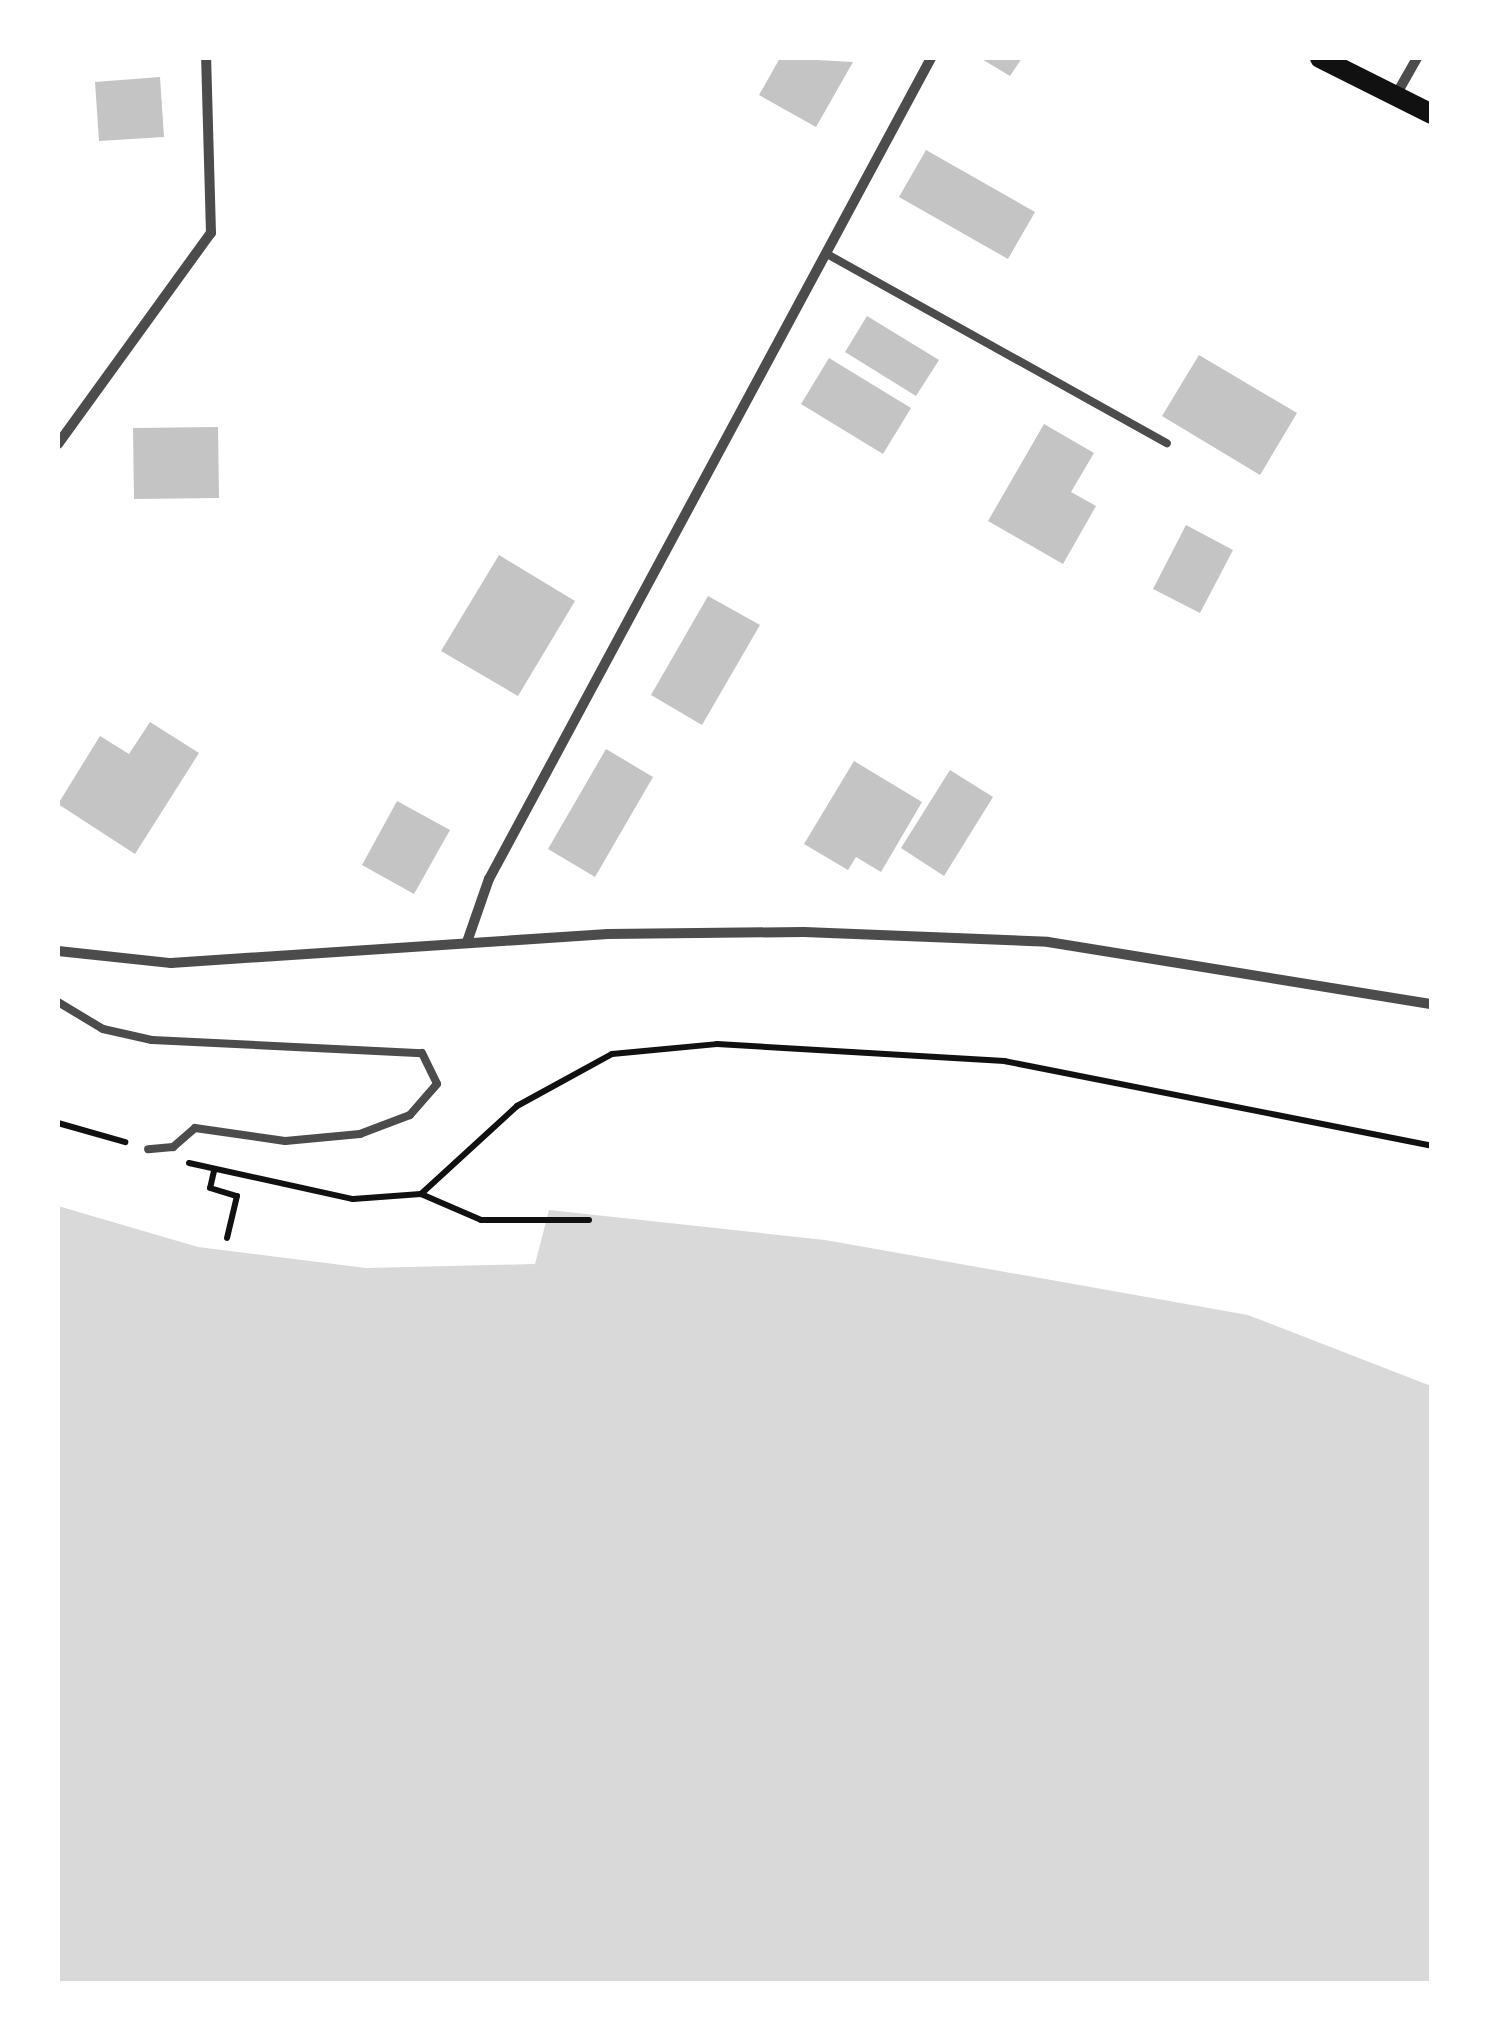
<!DOCTYPE html>
<html>
<head>
<meta charset="utf-8">
<style>
  body { margin:0 }
  #map { position:relative; width:1489px; height:2041px; overflow:hidden; background:#fff; font-family:"Public Sans",sans-serif }
  div>[style] { position:absolute }
  .water>* { inset:0; background:#d9d9d9 }
  .building>* { inset:0; background:#c4c4c4 }
  .path>* { height:6px; margin:-3px; padding:0 3px; transform-origin:3px; border-radius:3px; background:#111 }
  .service>* { height:8px; margin:-4px; padding:0 4px; transform-origin:4px; border-radius:4px; background:#4c4c4c }
  .minor>* { height:10px; margin:-5px; padding:0 5px; transform-origin:5px; border-radius:5px; background:#4c4c4c }
  .secondary>* { height:20px; margin:-10px; padding:0 10px; transform-origin:10px; border-radius:10px; background:#111 }
  span { translate:-50% -50%; white-space:nowrap; text-align:center; line-height:1.15; -webkit-text-stroke:8px #fff; paint-order:stroke }
  .frame { position:absolute; inset:0; border:60px solid #fff; pointer-events:none }
</style>
</head>
<body>
<div id="map">
  <div class="water">
    <div style="clip-path:polygon(58px 1206px,198px 1247px,366px 1268px,535px 1264px,549px 1210px,825px 1240px,1248px 1315px,1431px 1386px,1431px 1983px,58px 1983px)"></div>
  </div>
  <div class="building">
    <div style="clip-path:polygon(780px 58px,853px 62px,816px 127px,759px 95px)"></div>
    <div style="clip-path:polygon(980px 58px,1022px 58px,1010px 76px)"></div>
    <div style="clip-path:polygon(160px 77px,164px 137px,99px 141px,95px 82px)"></div>
    <div style="clip-path:polygon(926px 150px,1035px 212px,1008px 259px,899px 197px)"></div>
    <div style="clip-path:polygon(867px 316px,939px 360px,916px 396px,845px 352px)"></div>
    <div style="clip-path:polygon(1199px 355px,1297px 413px,1260px 475px,1162px 416px)"></div>
    <div style="clip-path:polygon(829px 358px,911px 408px,883px 454px,801px 404px)"></div>
    <div style="clip-path:polygon(1044px 424px,1094px 453px,1071px 492px,1096px 506px,1063px 564px,988px 521px)"></div>
    <div style="clip-path:polygon(218px 427px,219px 498px,134px 499px,133px 428px)"></div>
    <div style="clip-path:polygon(1186px 525px,1233px 550px,1200px 613px,1153px 589px)"></div>
    <div style="clip-path:polygon(499px 555px,575px 601px,518px 696px,441px 651px)"></div>
    <div style="clip-path:polygon(708px 596px,760px 625px,702px 725px,651px 695px)"></div>
    <div style="clip-path:polygon(150px 722px,199px 753px,135px 854px,58px 804px,100px 736px,129px 754px)"></div>
    <div style="clip-path:polygon(606px 749px,653px 777px,595px 877px,548px 849px)"></div>
    <div style="clip-path:polygon(854px 761px,922px 802px,881px 872px,856px 857px,848px 870px,804px 844px)"></div>
    <div style="clip-path:polygon(950px 770px,993px 797px,944px 876px,901px 848px)"></div>
    <div style="clip-path:polygon(397px 801px,450px 830px,414px 894px,362px 865px)"></div>
  </div>
  <div class="path">
    <div style="left:58px;top:1123px;width:70px;rotate:15.8deg"></div>
    <div style="left:189px;top:1163px;width:168px;rotate:12.4deg"></div>
    <div style="left:353px;top:1199px;width:68px;rotate:-4.2deg"></div>
    <div style="left:421px;top:1194px;width:130px;rotate:-42.5deg"></div>
    <div style="left:517px;top:1106px;width:108px;rotate:-28.7deg"></div>
    <div style="left:612px;top:1054px;width:105px;rotate:-5.4deg"></div>
    <div style="left:717px;top:1044px;width:288px;rotate:3.4deg"></div>
    <div style="left:1004px;top:1061px;width:436px;rotate:11.2deg"></div>
    <div style="left:214px;top:1171px;width:17px;rotate:103deg"></div>
    <div style="left:210px;top:1188px;width:28px;rotate:17deg"></div>
    <div style="left:237px;top:1196px;width:43px;rotate:103.4deg"></div>
    <div style="left:421px;top:1194px;width:65px;rotate:23.4deg"></div>
    <div style="left:481px;top:1220px;width:108px"></div>
  </div>
  <div class="service">
    <div style="left:827px;top:254px;width:389px;rotate:29.1deg"></div>
    <div style="left:58px;top:1002px;width:52px;rotate:31deg"></div>
    <div style="left:103px;top:1029px;width:50px;rotate:12.7deg"></div>
    <div style="left:152px;top:1040px;width:270px;rotate:2.8deg"></div>
    <div style="left:422px;top:1053px;width:34px;rotate:64deg"></div>
    <div style="left:437px;top:1084px;width:41px;rotate:131.1deg"></div>
    <div style="left:410px;top:1115px;width:53px;rotate:159.2deg"></div>
    <div style="left:360px;top:1134px;width:75px;rotate:174.7deg"></div>
    <div style="left:285px;top:1141px;width:91px;rotate:-171.8deg"></div>
    <div style="left:195px;top:1128px;width:29px;rotate:139deg"></div>
    <div style="left:173px;top:1147px;width:25px;rotate:175deg"></div>
  </div>
  <div class="minor">
    <div style="left:1396px;top:95px;width:43px;rotate:-60.4deg"></div>
    <div style="left:58px;top:444px;width:261px;rotate:-54.1deg"></div>
    <div style="left:211px;top:233px;width:175px;rotate:-91.6deg"></div>
    <div style="left:467px;top:942px;width:67px;rotate:-70.8deg"></div>
    <div style="left:489px;top:879px;width:932px;rotate:-61.7deg"></div>
    <div style="left:58px;top:951px;width:114px;rotate:6.1deg"></div>
    <div style="left:171px;top:963px;width:438px;rotate:-3.8deg"></div>
    <div style="left:608px;top:934px;width:196px;rotate:-0.6deg"></div>
    <div style="left:804px;top:932px;width:244px;rotate:2.3deg"></div>
    <div style="left:1048px;top:942px;width:389px;rotate:9.2deg"></div>
  </div>
  <div class="secondary">
    <div style="left:1320px;top:58px;width:125px;rotate:26.6deg"></div>
  </div>
  <div class="frame"></div>
</div>
</body>
</html>
